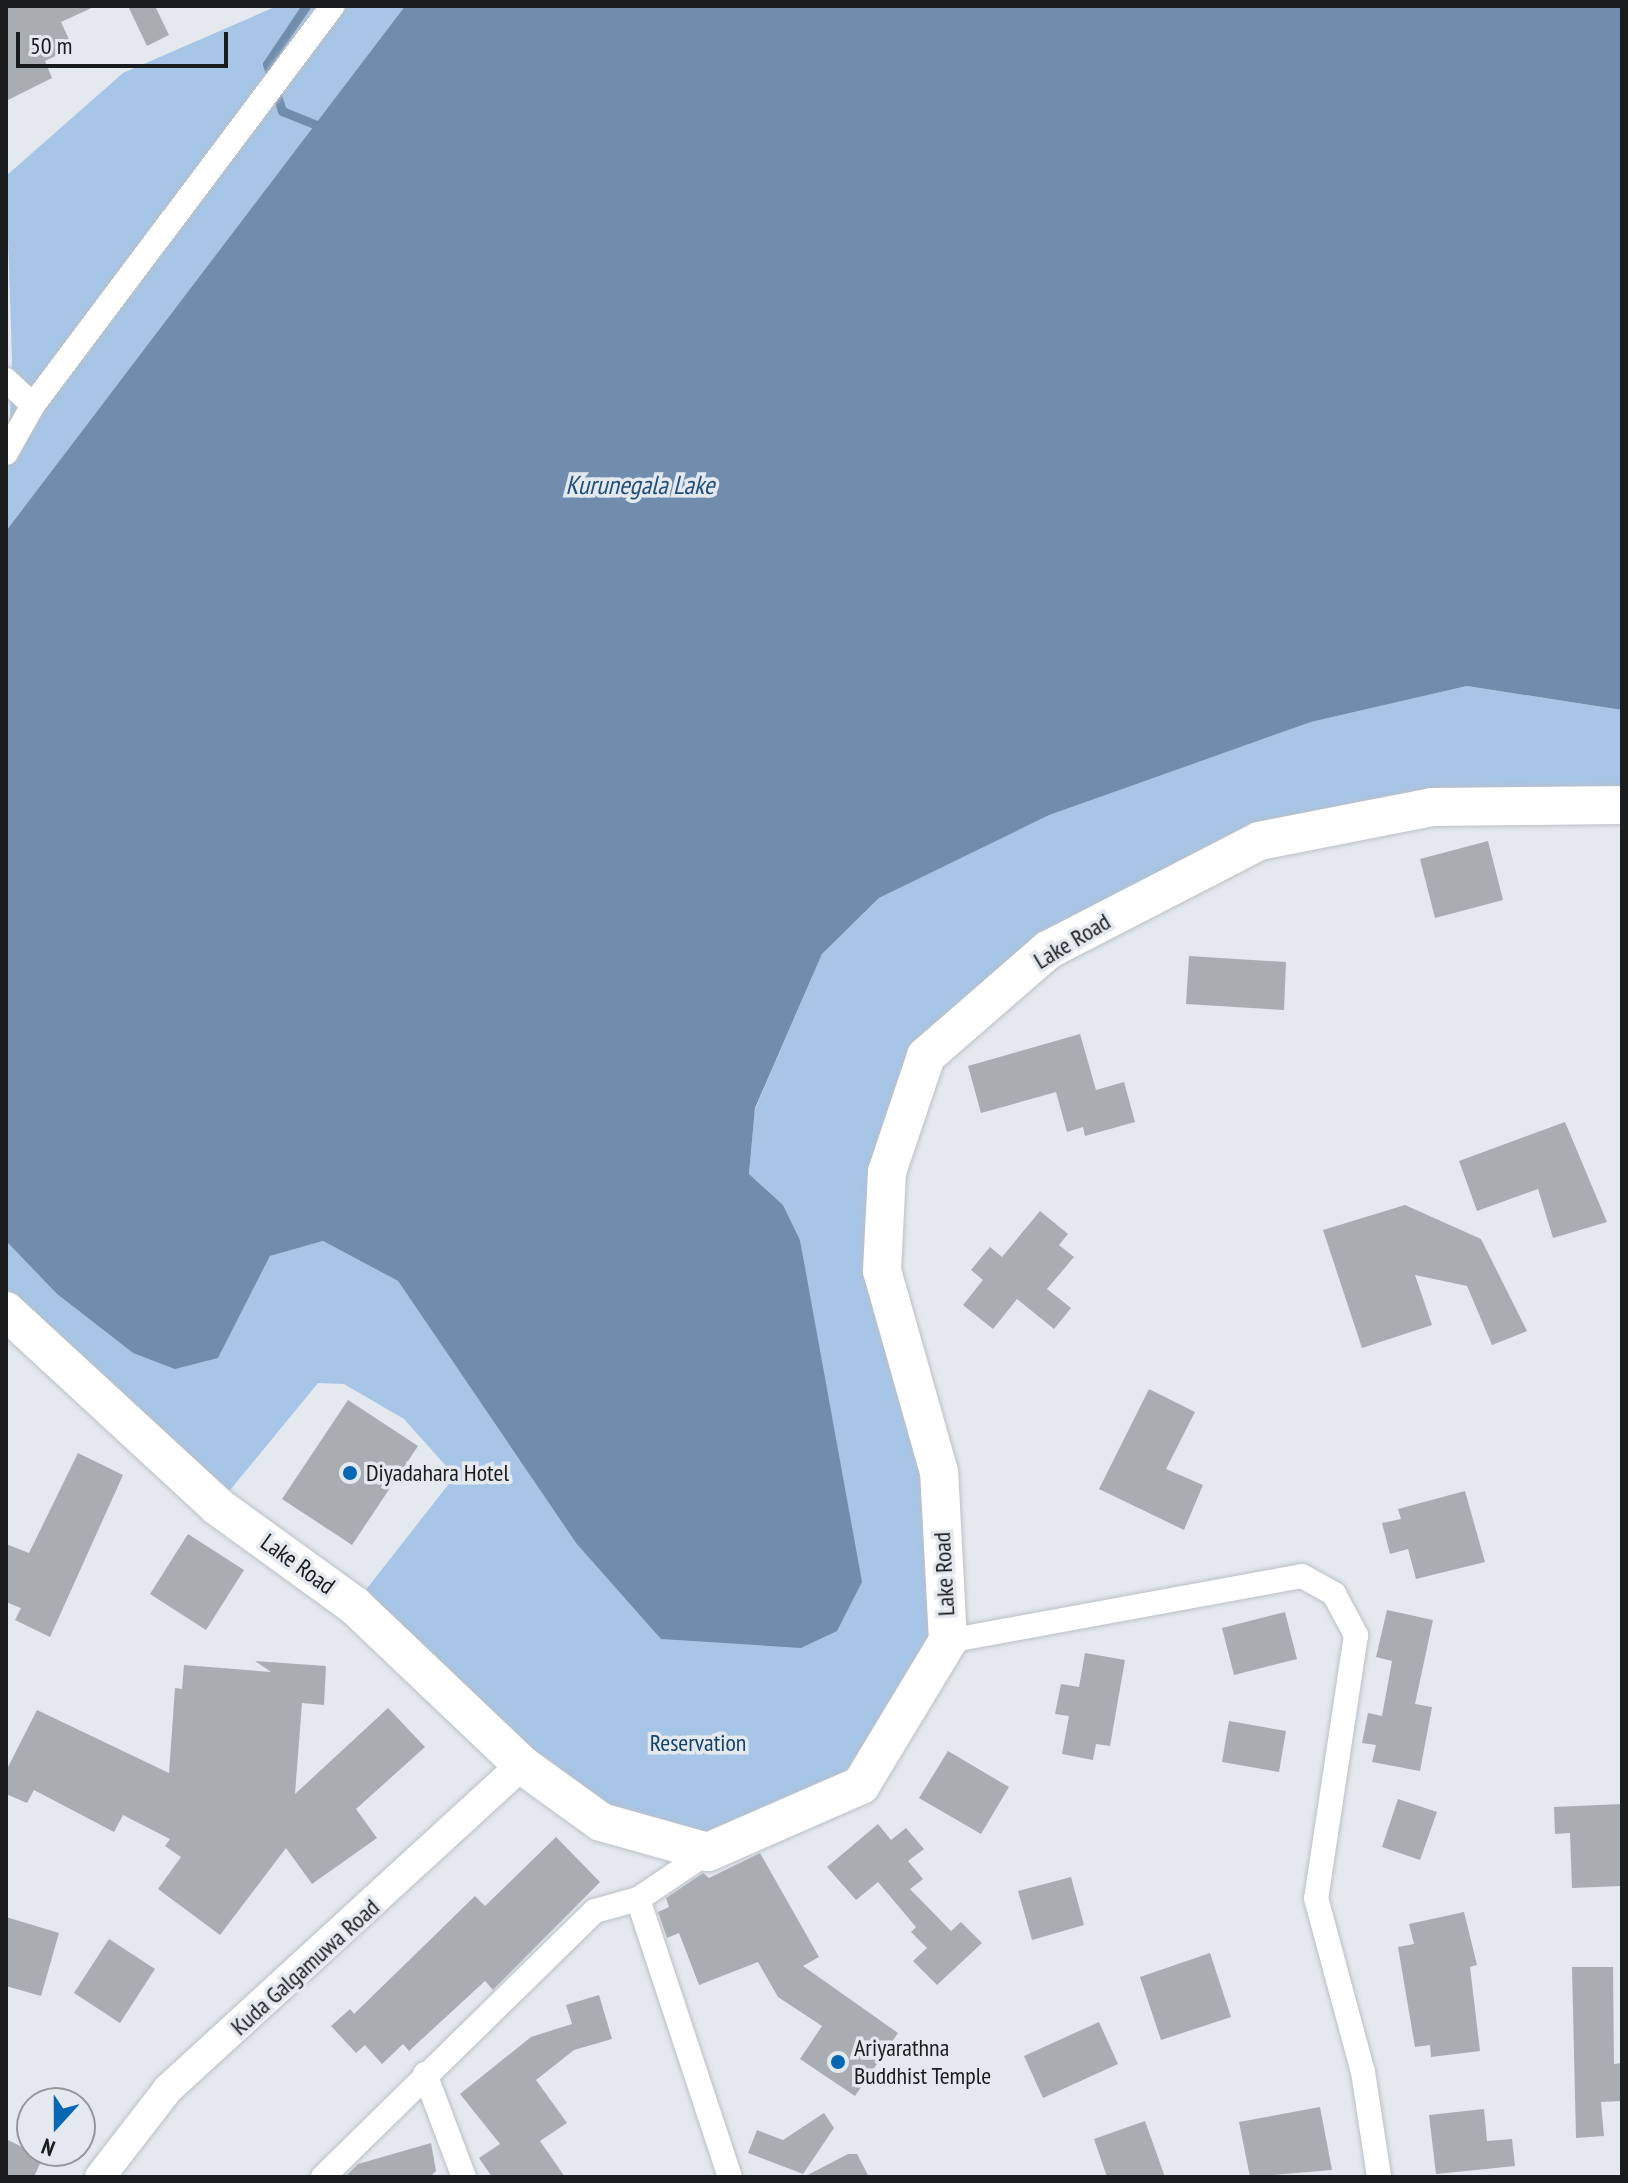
<!DOCTYPE html>
<html>
<head>
<meta charset="utf-8">
<style>
  body { margin:0 }
  #map { position:relative; width:1628px; height:2183px; overflow:hidden; background:#e4e9ef; font-family:"PT Sans Narrow",sans-serif }
  div>[style] { position:absolute }
  .green>* { inset:0; background:#a7c5e7 }
  .water>* { inset:0; background:#708dad }
  .stream>* { height:9px; margin:-4.5px; padding:0 4.5px; transform-origin:4.5px; border-radius:4.5px; background:#708dad }
  .building>* { inset:0; background:#a8adb2 }
  .roads { filter:drop-shadow(0 0 2px #bbc0c6) drop-shadow(0 0 2px #bbc0c6) }
  .minor>* { height:24px; margin:-12px; padding:0 12px; transform-origin:12px; border-radius:12px; background:#fff }
  .tertiary>* { height:30px; margin:-15px; padding:0 15px; transform-origin:15px; border-radius:15px; background:#fff }
  .primary>* { height:38px; margin:-19px; padding:0 19px; transform-origin:19px; border-radius:19px; background:#fff }
  .dots>* { width:22px; height:22px; translate:-50% -50%; box-sizing:border-box; border:4px solid #e4e9ef; border-radius:50% }
  span { translate:-50% -50%; white-space:nowrap; text-align:center; line-height:1.15; -webkit-text-stroke:7px #e4e9ef; paint-order:stroke }
  .street-label { font-size:24px; color:#1a1b1d }
  .poi-label { font-size:24px; color:#1a1b1d }
  .left { translate:0 -50%; text-align:left }
  .park-label { font-size:24px; color:#14416c }
  .water-label { font-size:26px; color:#234f7b; font-style:italic }
  .frame { position:absolute; inset:0; border:8px solid #1a1b1d; pointer-events:none }
  .north { position:absolute; left:16px; top:2087px; width:80px; height:80px; box-sizing:border-box; background:#e4e9ef; border:2px solid #93979b; border-radius:50%; rotate:201deg; font-size:22px; font-weight:700; line-height:32px; text-align:center; color:#1a1b1d }
  .north::after { content:''; display:block; margin:auto; width:28px; height:36px; background:#0767b3; clip-path:polygon(50% 0,100% 100%,50% 72%,0 100%) }
  .scale { position:absolute; left:16px; top:32px; width:212px; height:36px; box-sizing:border-box; border:4px solid #1a1b1d; border-top:0; padding-left:10px; font-size:24px; line-height:28px; white-space:nowrap; color:#1a1b1d; -webkit-text-stroke:6px #e4e9ef; paint-order:stroke }
</style>
</head>
<body>
<div id="map">
  <div class="green">
    <div style="clip-path:polygon(277px 6px,405px 6px,6px 531px,12px 359px,6px 176px,123px 73px)"></div>
    <div style="clip-path:polygon(1467px 686px,1622px 710px,1622px 805px,1259px 841px,1048px 950px,926px 1056px,882px 1271px,939px 1472px,948px 1641px,861px 1785px,708px 1852px,601px 1822px,354px 1605px,455px 1476px,404px 1419px,344px 1384px,318px 1383px,217px 1506px,6px 1311px,6px 1241px,57px 1294px,133px 1353px,218px 1358px,270px 1256px,323px 1241px,398px 1281px,576px 1543px,819px 1358px,800px 1240px,783px 1205px,749px 1174px,755px 1109px,822px 954px,879px 898px,1049px 814px,1311px 722px)"></div>
  </div>
  <div class="water">
    <div style="clip-path:polygon(405px 6px,1622px 6px,1622px 710px,1467px 686px,1311px 722px,1049px 815px,879px 898px,822px 954px,755px 1108px,749px 1174px,783px 1205px,800px 1240px,862px 1582px,837px 1631px,801px 1648px,661px 1639px,576px 1543px,398px 1281px,323px 1241px,270px 1256px,218px 1358px,175px 1369px,133px 1353px,57px 1294px,6px 1241px,6px 531px)"></div>
  </div>
  <div class="stream">
    <div style="left:306px;top:6px;width:70px;rotate:123.9deg"></div>
    <div style="left:267px;top:64px;width:49px;rotate:72.3deg"></div>
    <div style="left:282px;top:111px;width:35px;rotate:22deg"></div>
  </div>
  <div class="building">
    <div style="clip-path:polygon(6px 6px,96px 6px,61px 22px,73px 48px,45px 61px,52px 78px,6px 101px)"></div>
    <div style="clip-path:polygon(128px 6px,155px 6px,169px 35px,147px 46px)"></div>
    <div style="clip-path:polygon(1488px 841px,1503px 900px,1435px 918px,1420px 859px)"></div>
    <div style="clip-path:polygon(1189px 956px,1286px 962px,1284px 1010px,1186px 1004px)"></div>
    <div style="clip-path:polygon(1080px 1034px,1096px 1090px,1124px 1082px,1135px 1122px,1085px 1136px,1083px 1127px,1067px 1132px,1056px 1092px,981px 1113px,968px 1066px)"></div>
    <div style="clip-path:polygon(1565px 1122px,1607px 1222px,1553px 1238px,1538px 1189px,1477px 1211px,1459px 1161px)"></div>
    <div style="clip-path:polygon(1405px 1205px,1481px 1239px,1527px 1331px,1492px 1345px,1467px 1286px,1415px 1275px,1432px 1325px,1362px 1348px,1323px 1230px)"></div>
    <div style="clip-path:polygon(1040px 1211px,1068px 1234px,1059px 1245px,1074px 1257px,1047px 1289px,1071px 1308px,1054px 1329px,1017px 1299px,993px 1329px,963px 1305px,983px 1280px,971px 1270px,990px 1247px,1002px 1257px)"></div>
    <div style="clip-path:polygon(1149px 1389px,1195px 1412px,1166px 1469px,1203px 1485px,1184px 1530px,1099px 1489px)"></div>
    <div style="clip-path:polygon(348px 1400px,418px 1446px,352px 1545px,282px 1499px)"></div>
    <div style="clip-path:polygon(78px 1453px,123px 1475px,50px 1637px,15px 1620px,21px 1608px,6px 1602px,6px 1544px,29px 1553px)"></div>
    <div style="clip-path:polygon(1465px 1491px,1485px 1562px,1416px 1579px,1408px 1549px,1390px 1554px,1382px 1523px,1401px 1519px,1398px 1509px)"></div>
    <div style="clip-path:polygon(188px 1534px,244px 1570px,206px 1630px,150px 1594px)"></div>
    <div style="clip-path:polygon(1387px 1610px,1433px 1620px,1415px 1704px,1432px 1707px,1420px 1771px,1372px 1762px,1376px 1745px,1362px 1743px,1368px 1713px,1382px 1716px,1392px 1661px,1376px 1657px)"></div>
    <div style="clip-path:polygon(1285px 1612px,1297px 1659px,1234px 1675px,1222px 1628px)"></div>
    <div style="clip-path:polygon(1085px 1653px,1125px 1660px,1110px 1746px,1096px 1744px,1093px 1760px,1062px 1754px,1069px 1716px,1055px 1714px,1061px 1684px,1079px 1687px)"></div>
    <div style="clip-path:polygon(255px 1661px,326px 1666px,324px 1705px,302px 1703px,295px 1794px,388px 1708px,425px 1747px,356px 1809px,377px 1838px,312px 1884px,286px 1848px,220px 1935px,158px 1889px,181px 1857px,165px 1846px,170px 1839px,123px 1815px,114px 1832px,34px 1790px,27px 1803px,6px 1794px,6px 1771px,37px 1710px,169px 1773px,175px 1688px,182px 1689px,184px 1665px,271px 1672px)"></div>
    <div style="clip-path:polygon(1229px 1721px,1286px 1731px,1279px 1772px,1222px 1762px)"></div>
    <div style="clip-path:polygon(948px 1751px,1009px 1787px,981px 1834px,919px 1798px)"></div>
    <div style="clip-path:polygon(1398px 1799px,1437px 1812px,1420px 1860px,1382px 1847px)"></div>
    <div style="clip-path:polygon(1622px 1804px,1622px 1886px,1572px 1888px,1570px 1833px,1555px 1834px,1554px 1807px)"></div>
    <div style="clip-path:polygon(878px 1824px,891px 1840px,906px 1828px,924px 1849px,908px 1861px,923px 1879px,910px 1889px,951px 1931px,961px 1922px,982px 1943px,937px 1985px,913px 1961px,927px 1948px,911px 1932px,916px 1927px,878px 1882px,856px 1900px,827px 1867px)"></div>
    <div style="clip-path:polygon(556px 1837px,600px 1882px,493px 1990px,485px 1981px,409px 2051px,403px 2044px,382px 2064px,365px 2045px,356px 2053px,331px 2026px,350px 2009px,354px 2014px,475px 1896px,485px 1906px)"></div>
    <div style="clip-path:polygon(760px 1853px,819px 1957px,803px 1966px,898px 2033px,855px 2096px,800px 2059px,822px 2026px,778px 1997px,758px 1962px,699px 1985px,679px 1933px,667px 1938px,658px 1912px,669px 1907px,666px 1898px,703px 1873px,709px 1878px)"></div>
    <div style="clip-path:polygon(1071px 1877px,1084px 1925px,1032px 1940px,1018px 1891px)"></div>
    <div style="clip-path:polygon(1464px 1912px,1477px 1965px,1470px 1967px,1480px 2051px,1431px 2057px,1430px 2045px,1415px 2047px,1398px 1947px,1414px 1944px,1409px 1924px)"></div>
    <div style="clip-path:polygon(6px 1917px,59px 1933px,41px 1996px,6px 1986px)"></div>
    <div style="clip-path:polygon(109px 1939px,155px 1969px,120px 2023px,74px 1993px)"></div>
    <div style="clip-path:polygon(1210px 1953px,1231px 2017px,1161px 2040px,1140px 1977px)"></div>
    <div style="clip-path:polygon(1572px 1967px,1613px 1967px,1614px 2064px,1622px 2063px,1622px 2101px,1601px 2102px,1604px 2136px,1576px 2138px)"></div>
    <div style="clip-path:polygon(599px 1995px,612px 2039px,574px 2050px,536px 2080px,567px 2123px,540px 2141px,565px 2177px,492px 2177px,479px 2158px,500px 2144px,460px 2094px,531px 2037px,572px 2024px,566px 2005px)"></div>
    <div style="clip-path:polygon(1099px 2022px,1118px 2064px,1043px 2098px,1024px 2056px)"></div>
    <div style="clip-path:polygon(1320px 2107px,1332px 2170px,1250px 2177px,1239px 2122px)"></div>
    <div style="clip-path:polygon(1484px 2109px,1487px 2141px,1512px 2139px,1515px 2166px,1436px 2174px,1429px 2115px)"></div>
    <div style="clip-path:polygon(824px 2113px,834px 2128px,803px 2174px,748px 2153px,757px 2130px,783px 2140px)"></div>
    <div style="clip-path:polygon(1145px 2121px,1165px 2177px,1107px 2177px,1094px 2139px)"></div>
    <div style="clip-path:polygon(6px 2139px,43px 2157px,34px 2177px,6px 2177px)"></div>
    <div style="clip-path:polygon(431px 2143px,436px 2171px,430px 2177px,345px 2177px,358px 2164px)"></div>
    <div style="clip-path:polygon(848px 2154px,857px 2154px,869px 2177px,804px 2177px)"></div>
  </div>
  <div class="roads">
    <div class="minor">
      <div style="left:6px;top:380px;width:37px;rotate:43deg"></div>
      <div style="left:6px;top:453px;width:55px;rotate:-60.6deg"></div>
      <div style="left:33px;top:405px;width:499px;rotate:-53.1deg"></div>
      <div style="left:948px;top:1641px;width:360px;rotate:-10.4deg"></div>
      <div style="left:1302px;top:1576px;width:37px;rotate:29deg"></div>
      <div style="left:1334px;top:1594px;width:47px;rotate:61.8deg"></div>
      <div style="left:1356px;top:1635px;width:266px;rotate:98.6deg"></div>
      <div style="left:1316px;top:1898px;width:180px;rotate:74.9deg"></div>
      <div style="left:1363px;top:2072px;width:106px;rotate:81.3deg"></div>
      <div style="left:708px;top:1852px;width:84px;rotate:146.1deg"></div>
      <div style="left:638px;top:1899px;width:293px;rotate:71.7deg"></div>
      <div style="left:425px;top:2074px;width:110px;rotate:69.3deg"></div>
      <div style="left:323px;top:2177px;width:380px;rotate:-44.4deg"></div>
      <div style="left:595px;top:1911px;width:45px;rotate:-15.6deg"></div>
    </div>
    <div class="tertiary">
      <div style="left:100px;top:2177px;width:111px;rotate:-52.3deg"></div>
      <div style="left:168px;top:2089px;width:480px;rotate:-42.5deg"></div>
    </div>
    <div class="primary">
      <div style="left:6px;top:1311px;width:287px;rotate:42.7deg"></div>
      <div style="left:217px;top:1506px;width:169px;rotate:35.9deg"></div>
      <div style="left:354px;top:1605px;width:232px;rotate:43.6deg"></div>
      <div style="left:522px;top:1765px;width:97px;rotate:35.8deg"></div>
      <div style="left:601px;top:1822px;width:111px;rotate:15.7deg"></div>
      <div style="left:708px;top:1852px;width:167px;rotate:-23.6deg"></div>
      <div style="left:861px;top:1785px;width:168px;rotate:-58.9deg"></div>
      <div style="left:948px;top:1641px;width:169px;rotate:-93deg"></div>
      <div style="left:939px;top:1472px;width:209px;rotate:-105.8deg"></div>
      <div style="left:882px;top:1271px;width:99px;rotate:-87.1deg"></div>
      <div style="left:887px;top:1172px;width:122px;rotate:-71.4deg"></div>
      <div style="left:926px;top:1056px;width:162px;rotate:-41deg"></div>
      <div style="left:1048px;top:950px;width:237px;rotate:-27.3deg"></div>
      <div style="left:1259px;top:841px;width:176px;rotate:-11.1deg"></div>
      <div style="left:1432px;top:807px;width:190px;rotate:-0.6deg"></div>
    </div>
  </div>
  <div class="dots">
    <div style="left:350px;top:1473px;background:#0767b3"></div>
    <div style="left:838px;top:2062px;background:#0767b3"></div>
  </div>
  <div class="street-label">
    <span style="left:1072px;top:941px;rotate:-31deg">Lake Road</span>
    <span style="left:298px;top:1564px;rotate:36deg">Lake Road</span>
    <span style="left:944px;top:1574px;rotate:-93deg">Lake Road</span>
    <span style="left:305px;top:1967px;rotate:-42deg">Kuda Galgamuwa Road</span>
  </div>
  <div class="poi-label">
    <span class="left" style="left:366px;top:1473px">Diyadahara Hotel</span>
    <span class="left" style="left:854px;top:2062px">Ariyarathna<br>Buddhist Temple</span>
  </div>
  <div class="park-label">
    <span style="left:698px;top:1743px">Reservation</span>
  </div>
  <div class="water-label">
    <span style="left:640px;top:485px">Kurunegala Lake</span>
  </div>
  <div class="frame"></div>
  <div class="north">N</div>
  <div class="scale">50 m</div>
</div>
</body>
</html>
